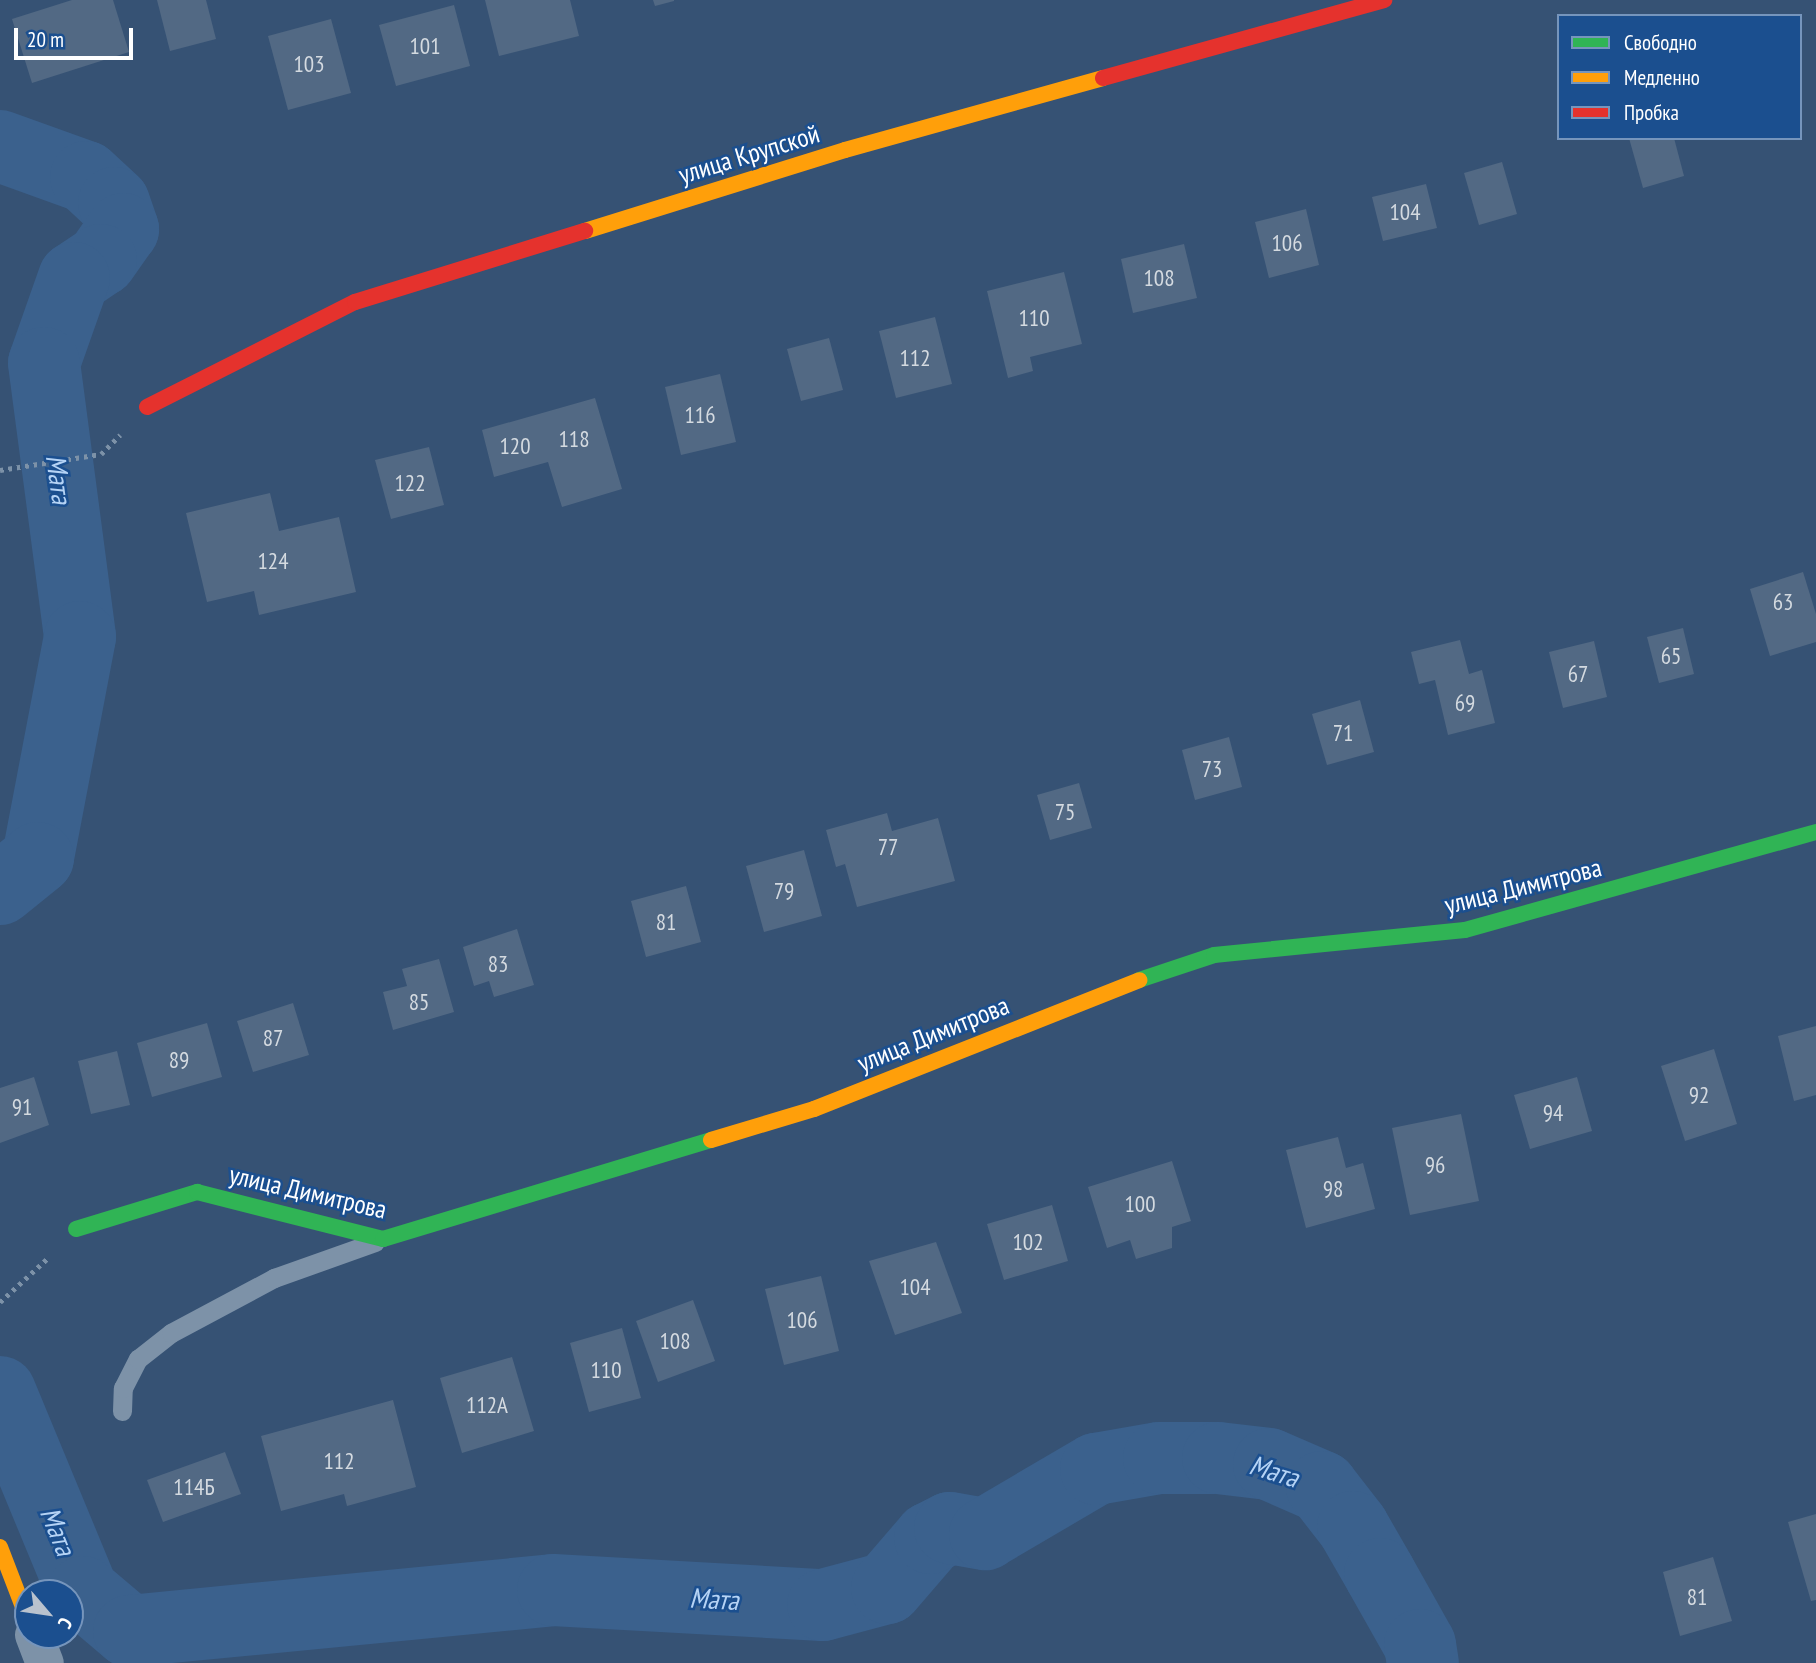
<!DOCTYPE html>
<html>
<head>
<meta charset="utf-8">
<style>
  body { margin:0 }
  #map { position:relative; width:1816px; height:1663px; overflow:hidden; background:#365274; font-family:"PT Sans Narrow",sans-serif }
  div>[style] { position:absolute }
  .river>* { height:72px; margin:-36px; padding:0 36px; transform-origin:36px; border-radius:36px; background:#3b618d }
  .building>* { inset:0; background:#526984 }
  .path>* { height:4.5px; margin-top:-2.25px; transform-origin:0; background:repeating-linear-gradient(90deg,#7d92a8 0 3.5px,transparent 0 8.5px) }
  .lane>* { height:19px; margin:-9.5px; padding:0 9.5px; transform-origin:9.5px; border-radius:9.5px; background:#7d92a8 }
  .street>* { height:38px; margin:-19px; padding:0 19px; transform-origin:19px; border-radius:19px; background:#7d92a8 }
  .fast>* { height:16px; margin:-8px; padding:0 8px; transform-origin:8px; border-radius:8px; background:#30b455 }
  .slow>* { height:16px; margin:-8px; padding:0 8px; transform-origin:8px; border-radius:8px; background:#ff9f0a }
  .jam>* { height:16px; margin:-8px; padding:0 8px; transform-origin:8px; border-radius:8px; background:#e5322d }
  span { translate:-50% -50%; white-space:nowrap; text-align:center; line-height:1.15; -webkit-text-stroke:5px #1b4f8f; paint-order:stroke }
  .number-label { font-size:23px; color:#d4dae0 }
  .number-label span { -webkit-text-stroke-width:0 }
  .street-label { font-size:26px; color:#fff }
  .water-label { font-size:28px; color:#b5d3f5; font-style:italic }
  .legend { position:absolute; left:1557px; top:14px; width:245px; height:126px; box-sizing:border-box; background:#1b4f8f; border:2px solid #7695bc; margin:0; padding:9px 12px; list-style:none; font-size:21px; color:#fff }
  .legend li { display:flex; align-items:center; gap:14px; height:35px }
  .legend b { width:35px; border:2px solid #7695bc }
  .north { position:absolute; left:14px; top:1579px; width:70px; height:70px; box-sizing:border-box; background:#1b4f8f; border:2px solid #7695bc; border-radius:50%; rotate:119deg; font-size:19px; font-weight:700; line-height:28px; text-align:center; color:#fff }
  .north::after { content:''; display:block; margin:auto; width:24px; height:32px; background:#b9c2ce; clip-path:polygon(50% 0,100% 100%,50% 72%,0 100%) }
  .scale { position:absolute; left:14px; top:28px; width:119px; height:32px; box-sizing:border-box; border:4px solid #fff; border-top:0; padding-left:9px; font-size:21px; line-height:24px; white-space:nowrap; color:#fff; -webkit-text-stroke:5px #1b4f8f; paint-order:stroke }
</style>
</head>
<body>
<div id="map">
  <div class="river">
    <div style="left:0;top:146px;width:91px;rotate:19.8deg"></div>
    <div style="left:86px;top:177px;width:38px;rotate:43deg"></div>
    <div style="left:114px;top:203px;width:28px;rotate:71deg"></div>
    <div style="left:123px;top:229px;width:38px;rotate:125deg"></div>
    <div style="left:101px;top:260px;width:32px;rotate:146deg"></div>
    <div style="left:74px;top:278px;width:90px;rotate:109.4deg"></div>
    <div style="left:44px;top:363px;width:276px;rotate:82.5deg"></div>
    <div style="left:80px;top:637px;width:225px;rotate:100.8deg"></div>
    <div style="left:38px;top:858px;width:49px;rotate:140.8deg"></div>
    <div style="left:0;top:1392px;width:217px;rotate:67.5deg"></div>
    <div style="left:83px;top:1592px;width:60px;rotate:40.3deg"></div>
    <div style="left:129px;top:1631px;width:426px;rotate:-5.5deg"></div>
    <div style="left:553px;top:1590px;width:270px;rotate:3.2deg"></div>
    <div style="left:823px;top:1605px;width:66px;rotate:-14.9deg"></div>
    <div style="left:887px;top:1588px;width:66px;rotate:-49.3deg"></div>
    <div style="left:930px;top:1538px;width:22px;rotate:-27deg"></div>
    <div style="left:950px;top:1528px;width:36px;rotate:10deg"></div>
    <div style="left:985px;top:1534px;width:129px;rotate:-30.4deg"></div>
    <div style="left:1096px;top:1469px;width:64px;rotate:-9.9deg"></div>
    <div style="left:1159px;top:1458px;width:59px"></div>
    <div style="left:1218px;top:1458px;width:51px;rotate:6.7deg"></div>
    <div style="left:1269px;top:1464px;width:58px;rotate:23.5deg"></div>
    <div style="left:1322px;top:1487px;width:51px;rotate:52.2deg"></div>
    <div style="left:1353px;top:1527px;width:54px;rotate:60.1deg"></div>
    <div style="left:1380px;top:1574px;width:81px;rotate:60.6deg"></div>
    <div style="left:1420px;top:1645px;width:18px;rotate:81deg"></div>
  </div>
  <div class="building">
    <div style="clip-path:polygon(72px 0,113px 0,129px 52px,32px 83px,12px 19px)"></div>
    <div style="clip-path:polygon(157px 0,206px 0,216px 39px,170px 51px)"></div>
    <div style="clip-path:polygon(485px 0,570px 0,579px 36px,499px 56px)"></div>
    <div style="clip-path:polygon(653px 0,674px 0,674px 1px,655px 6px)"></div>
    <div style="clip-path:polygon(454px 5px,470px 66px,396px 86px,379px 25px)"></div>
    <div style="clip-path:polygon(331px 19px,351px 93px,288px 110px,268px 36px)"></div>
    <div style="clip-path:polygon(1629px 138px,1674px 138px,1684px 176px,1643px 188px)"></div>
    <div style="clip-path:polygon(1502px 162px,1517px 214px,1479px 225px,1464px 173px)"></div>
    <div style="clip-path:polygon(1426px 184px,1437px 228px,1383px 241px,1372px 197px)"></div>
    <div style="clip-path:polygon(1306px 209px,1319px 265px,1269px 278px,1255px 222px)"></div>
    <div style="clip-path:polygon(1184px 244px,1197px 298px,1133px 313px,1121px 259px)"></div>
    <div style="clip-path:polygon(1064px 272px,1082px 344px,1030px 357px,1033px 371px,1008px 378px,987px 291px)"></div>
    <div style="clip-path:polygon(935px 317px,952px 384px,896px 398px,879px 331px)"></div>
    <div style="clip-path:polygon(829px 338px,843px 390px,801px 401px,787px 349px)"></div>
    <div style="clip-path:polygon(720px 374px,736px 442px,681px 455px,665px 387px)"></div>
    <div style="clip-path:polygon(595px 398px,622px 489px,562px 507px,548px 462px,494px 477px,482px 430px)"></div>
    <div style="clip-path:polygon(429px 447px,444px 505px,391px 519px,375px 460px)"></div>
    <div style="clip-path:polygon(270px 493px,279px 531px,339px 517px,356px 592px,259px 615px,254px 591px,207px 602px,186px 513px)"></div>
    <div style="clip-path:polygon(1803px 572px,1816px 614px,1816px 642px,1770px 656px,1750px 589px)"></div>
    <div style="clip-path:polygon(1683px 628px,1694px 674px,1659px 683px,1647px 637px)"></div>
    <div style="clip-path:polygon(1460px 640px,1469px 674px,1482px 670px,1495px 723px,1448px 735px,1435px 680px,1419px 684px,1411px 652px)"></div>
    <div style="clip-path:polygon(1594px 641px,1607px 697px,1563px 708px,1549px 652px)"></div>
    <div style="clip-path:polygon(1360px 700px,1374px 752px,1327px 765px,1312px 714px)"></div>
    <div style="clip-path:polygon(1229px 737px,1242px 787px,1195px 800px,1182px 750px)"></div>
    <div style="clip-path:polygon(1079px 783px,1092px 828px,1050px 840px,1037px 795px)"></div>
    <div style="clip-path:polygon(887px 813px,892px 831px,938px 818px,955px 881px,857px 907px,845px 864px,836px 867px,826px 830px)"></div>
    <div style="clip-path:polygon(804px 850px,822px 916px,764px 932px,746px 866px)"></div>
    <div style="clip-path:polygon(686px 886px,701px 942px,646px 957px,631px 901px)"></div>
    <div style="clip-path:polygon(517px 929px,534px 985px,494px 997px,489px 981px,474px 986px,463px 947px)"></div>
    <div style="clip-path:polygon(439px 959px,454px 1012px,393px 1030px,383px 992px,407px 986px,402px 969px)"></div>
    <div style="clip-path:polygon(293px 1003px,309px 1055px,253px 1072px,237px 1021px)"></div>
    <div style="clip-path:polygon(207px 1023px,222px 1077px,152px 1097px,137px 1043px)"></div>
    <div style="clip-path:polygon(1816px 1026px,1816px 1095px,1794px 1101px,1778px 1036px)"></div>
    <div style="clip-path:polygon(1714px 1049px,1737px 1124px,1685px 1141px,1661px 1066px)"></div>
    <div style="clip-path:polygon(117px 1051px,130px 1105px,91px 1114px,78px 1061px)"></div>
    <div style="clip-path:polygon(34px 1077px,49px 1125px,0 1143px,0 1088px)"></div>
    <div style="clip-path:polygon(1577px 1077px,1592px 1131px,1530px 1149px,1514px 1095px)"></div>
    <div style="clip-path:polygon(1461px 1114px,1479px 1201px,1410px 1215px,1392px 1128px)"></div>
    <div style="clip-path:polygon(1338px 1137px,1346px 1168px,1363px 1163px,1375px 1209px,1306px 1228px,1286px 1150px)"></div>
    <div style="clip-path:polygon(1172px 1161px,1191px 1221px,1172px 1227px,1172px 1248px,1136px 1259px,1130px 1240px,1107px 1248px,1088px 1187px)"></div>
    <div style="clip-path:polygon(1052px 1205px,1068px 1261px,1004px 1280px,987px 1224px)"></div>
    <div style="clip-path:polygon(936px 1242px,962px 1313px,895px 1335px,869px 1261px)"></div>
    <div style="clip-path:polygon(821px 1276px,839px 1351px,784px 1365px,765px 1289px)"></div>
    <div style="clip-path:polygon(693px 1300px,715px 1361px,658px 1382px,636px 1321px)"></div>
    <div style="clip-path:polygon(622px 1328px,641px 1398px,589px 1412px,570px 1343px)"></div>
    <div style="clip-path:polygon(512px 1357px,534px 1431px,462px 1453px,440px 1378px)"></div>
    <div style="clip-path:polygon(393px 1400px,416px 1487px,347px 1506px,344px 1494px,281px 1511px,261px 1436px)"></div>
    <div style="clip-path:polygon(225px 1452px,241px 1494px,163px 1522px,147px 1480px)"></div>
    <div style="clip-path:polygon(1816px 1514px,1816px 1600px,1811px 1601px,1788px 1522px)"></div>
    <div style="clip-path:polygon(1713px 1557px,1732px 1621px,1680px 1636px,1663px 1572px)"></div>
  </div>
  <div class="path">
    <div style="left:0;top:470px;width:102px;rotate:-9deg"></div>
    <div style="left:101px;top:454px;width:27px;rotate:-45deg"></div>
    <div style="left:0;top:1302px;width:67px;rotate:-42.6deg"></div>
  </div>
  <div class="lane">
    <div style="left:122px;top:1411px;width:23px;rotate:-88deg"></div>
    <div style="left:123px;top:1388px;width:33px;rotate:-63deg"></div>
    <div style="left:138px;top:1359px;width:42px;rotate:-38.2deg"></div>
    <div style="left:171px;top:1333px;width:117px;rotate:-28.1deg"></div>
    <div style="left:274px;top:1278px;width:107px;rotate:-19.6deg"></div>
  </div>
  <div class="street">
    <div style="left:34px;top:1635px;width:30px;rotate:69deg"></div>
  </div>
  <div class="fast">
    <div style="left:1139px;top:980px;width:79px;rotate:-18.4deg"></div>
    <div style="left:1214px;top:955px;width:252px;rotate:-5.7deg"></div>
    <div style="left:1465px;top:930px;width:364px;rotate:-15.6deg"></div>
    <div style="left:76px;top:1229px;width:127px;rotate:-17deg"></div>
    <div style="left:197px;top:1192px;width:192px;rotate:14.2deg"></div>
    <div style="left:383px;top:1239px;width:343px;rotate:-16.8deg"></div>
  </div>
  <div class="slow">
    <div style="left:585px;top:231px;width:272px;rotate:-17.3deg"></div>
    <div style="left:845px;top:150px;width:268px;rotate:-15.6deg"></div>
    <div style="left:711px;top:1140px;width:108px;rotate:-16.8deg"></div>
    <div style="left:814px;top:1109px;width:350px;rotate:-21.6deg"></div>
    <div style="left:0;top:1547px;width:78px;rotate:69deg"></div>
  </div>
  <div class="jam">
    <div style="left:1103px;top:78px;width:292px;rotate:-15.5deg"></div>
    <div style="left:147px;top:407px;width:233px;rotate:-26.8deg"></div>
    <div style="left:355px;top:302px;width:241px;rotate:-17.2deg"></div>
  </div>
  <div class="number-label">
    <span style="left:425px;top:46px">101</span>
    <span style="left:309px;top:64px">103</span>
    <span style="left:1405px;top:212px">104</span>
    <span style="left:1287px;top:243px">106</span>
    <span style="left:1159px;top:278px">108</span>
    <span style="left:1034px;top:318px">110</span>
    <span style="left:915px;top:358px">112</span>
    <span style="left:700px;top:415px">116</span>
    <span style="left:574px;top:439px">118</span>
    <span style="left:515px;top:446px">120</span>
    <span style="left:410px;top:483px">122</span>
    <span style="left:273px;top:561px">124</span>
    <span style="left:1783px;top:602px">63</span>
    <span style="left:1671px;top:656px">65</span>
    <span style="left:1578px;top:674px">67</span>
    <span style="left:1465px;top:703px">69</span>
    <span style="left:1343px;top:733px">71</span>
    <span style="left:1212px;top:769px">73</span>
    <span style="left:1065px;top:812px">75</span>
    <span style="left:888px;top:847px">77</span>
    <span style="left:784px;top:891px">79</span>
    <span style="left:666px;top:922px">81</span>
    <span style="left:498px;top:964px">83</span>
    <span style="left:419px;top:1002px">85</span>
    <span style="left:273px;top:1038px">87</span>
    <span style="left:179px;top:1060px">89</span>
    <span style="left:1699px;top:1095px">92</span>
    <span style="left:22px;top:1107px">91</span>
    <span style="left:1553px;top:1113px">94</span>
    <span style="left:1435px;top:1165px">96</span>
    <span style="left:1333px;top:1189px">98</span>
    <span style="left:1140px;top:1204px">100</span>
    <span style="left:1028px;top:1242px">102</span>
    <span style="left:915px;top:1287px">104</span>
    <span style="left:802px;top:1320px">106</span>
    <span style="left:675px;top:1341px">108</span>
    <span style="left:606px;top:1370px">110</span>
    <span style="left:487px;top:1405px">112А</span>
    <span style="left:339px;top:1461px">112</span>
    <span style="left:194px;top:1487px">114Б</span>
    <span style="left:1697px;top:1597px">81</span>
  </div>
  <div class="street-label">
    <span style="left:749px;top:154px;rotate:-17deg">улица Крупской</span>
    <span style="left:1523px;top:886px;rotate:-14deg">улица Димитрова</span>
    <span style="left:933px;top:1034px;rotate:-22deg">улица Димитрова</span>
    <span style="left:308px;top:1192px;rotate:13deg">улица Димитрова</span>
  </div>
  <div class="water-label">
    <span style="left:59px;top:479px;rotate:82deg">Мата</span>
    <span style="left:1274px;top:1471px;rotate:17deg">Мата</span>
    <span style="left:58px;top:1531px;rotate:68deg">Мата</span>
    <span style="left:714px;top:1599px;rotate:3deg">Мата</span>
  </div>
  <ul class="legend">
  <li><b style="height:9px;background:#30b455"></b>Свободно</li>
  <li><b style="height:9px;background:#ff9f0a"></b>Медленно</li>
  <li><b style="height:9px;background:#e5322d"></b>Пробка</li>
  </ul>
  <div class="north">С</div>
  <div class="scale">20 m</div>
</div>
</body>
</html>
